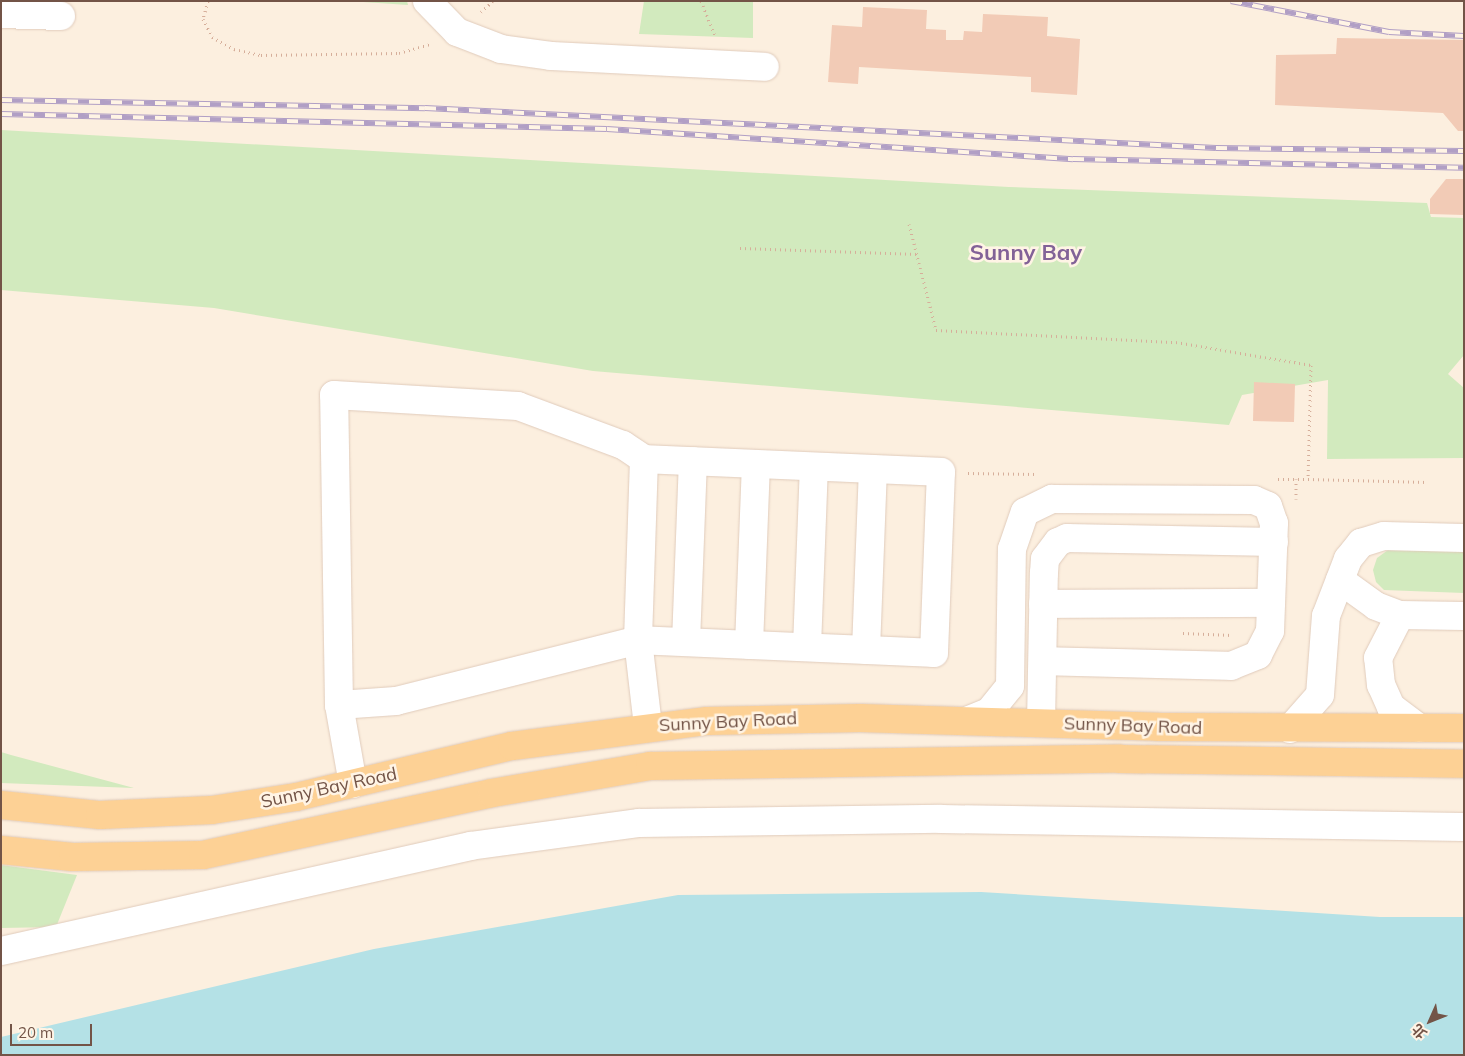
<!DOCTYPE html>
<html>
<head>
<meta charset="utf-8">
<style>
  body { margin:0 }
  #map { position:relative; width:1465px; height:1056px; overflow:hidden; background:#fcefdf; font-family:Mulish,"Noto Sans TC",sans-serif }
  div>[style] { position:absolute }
  .green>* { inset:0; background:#d2eabe }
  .water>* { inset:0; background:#b4e1e6 }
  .building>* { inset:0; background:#f2cbb6 }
  .path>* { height:3px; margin-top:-1.5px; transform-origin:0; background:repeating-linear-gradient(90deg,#d6ae9a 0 1px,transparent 0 5px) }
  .roads { filter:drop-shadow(0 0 1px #e0cbbb) drop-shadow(0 0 1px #e0cbbb) }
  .minor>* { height:28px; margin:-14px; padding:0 14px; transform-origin:14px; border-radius:14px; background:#fff }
  .major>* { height:28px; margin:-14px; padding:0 14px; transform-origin:14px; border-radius:14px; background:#fdd195 }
  .rail>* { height:5.5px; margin-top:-2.75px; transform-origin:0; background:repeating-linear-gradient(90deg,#fff4e5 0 11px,#b19fc5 0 22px); box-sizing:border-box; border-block:1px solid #b19fc5 }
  span { translate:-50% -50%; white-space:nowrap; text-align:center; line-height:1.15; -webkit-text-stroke:5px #fff4e5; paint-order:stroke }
  .street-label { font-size:18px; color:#735447 }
  .district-label { font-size:22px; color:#826297; font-weight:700 }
  .frame { position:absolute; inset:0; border:2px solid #735447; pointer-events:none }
  .north { position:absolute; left:1405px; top:996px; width:50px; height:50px; -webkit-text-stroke:4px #fff4e5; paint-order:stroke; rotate:226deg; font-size:14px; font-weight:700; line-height:20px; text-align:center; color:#735447 }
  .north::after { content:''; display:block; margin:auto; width:18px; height:22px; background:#735447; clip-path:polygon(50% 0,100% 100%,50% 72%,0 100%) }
  .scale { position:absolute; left:10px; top:1024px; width:82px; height:22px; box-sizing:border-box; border:2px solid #735447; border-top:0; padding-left:6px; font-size:15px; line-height:18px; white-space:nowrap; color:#735447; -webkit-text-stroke:4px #fff4e5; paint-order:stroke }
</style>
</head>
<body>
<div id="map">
  <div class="green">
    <div style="clip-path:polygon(348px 1px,407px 1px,408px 5px)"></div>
    <div style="clip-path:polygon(644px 1px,753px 1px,753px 38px,639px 34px)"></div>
    <div style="clip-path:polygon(1px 130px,1009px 187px,1427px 203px,1431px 217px,1464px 218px,1464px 355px,1448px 374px,1464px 388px,1464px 458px,1327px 459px,1328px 380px,1242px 395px,1229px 425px,593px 371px,214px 308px,1px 290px)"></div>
    <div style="clip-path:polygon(1388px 550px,1464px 550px,1464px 593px,1384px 590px,1376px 582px,1373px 570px,1377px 558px)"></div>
    <div style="clip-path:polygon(1px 752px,11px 755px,134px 788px,1px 783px)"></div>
    <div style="clip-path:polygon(1px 865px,77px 875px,56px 927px,1px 928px)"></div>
  </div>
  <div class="water">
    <div style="clip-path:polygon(981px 892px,1380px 917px,1464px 917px,1464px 1055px,1px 1055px,1px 1037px,374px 949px,678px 895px)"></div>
  </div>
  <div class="building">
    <div style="clip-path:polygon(863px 7px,927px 10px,926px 29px,946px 30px,946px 40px,963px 40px,964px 31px,982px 32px,983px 14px,1048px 17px,1047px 36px,1080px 39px,1077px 95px,1031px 92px,1031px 77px,859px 67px,858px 84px,828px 82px,832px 25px,862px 27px)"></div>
    <div style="clip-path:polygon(1337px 38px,1464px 40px,1464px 131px,1458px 131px,1443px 113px,1275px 105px,1276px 55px,1336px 54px)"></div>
    <div style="clip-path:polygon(1446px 179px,1464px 179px,1464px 215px,1430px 214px,1430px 199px)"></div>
    <div style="clip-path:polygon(1254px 382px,1295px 384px,1294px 422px,1253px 421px)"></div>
  </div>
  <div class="path">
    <div style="left:208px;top:1px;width:19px;rotate:106deg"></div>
    <div style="left:203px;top:19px;width:20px;rotate:63deg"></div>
    <div style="left:212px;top:37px;width:25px;rotate:29deg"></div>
    <div style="left:234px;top:49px;width:28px;rotate:13deg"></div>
    <div style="left:261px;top:55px;width:138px;rotate:-0.8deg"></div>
    <div style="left:399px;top:53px;width:33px;rotate:-16deg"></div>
    <div style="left:701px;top:1px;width:38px;rotate:68deg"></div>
    <div style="left:481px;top:12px;width:16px;rotate:-43deg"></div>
    <div style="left:909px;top:224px;width:109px;rotate:75.7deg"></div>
    <div style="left:936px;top:330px;width:240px;rotate:2.9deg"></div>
    <div style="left:1176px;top:342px;width:137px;rotate:9.7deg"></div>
    <div style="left:1311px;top:365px;width:114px;rotate:91.5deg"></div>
    <div style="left:1308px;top:479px;width:119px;rotate:1.4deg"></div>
    <div style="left:740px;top:248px;width:178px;rotate:1.9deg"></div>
    <div style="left:968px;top:473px;width:69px;rotate:0.8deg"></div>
    <div style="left:1278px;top:479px;width:30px"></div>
    <div style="left:1296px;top:499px;width:20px;rotate:-90deg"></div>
    <div style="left:1183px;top:633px;width:49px;rotate:2.3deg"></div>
  </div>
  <div class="roads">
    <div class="minor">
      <div style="left:427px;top:1px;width:43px;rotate:45.9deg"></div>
      <div style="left:457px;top:32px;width:47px;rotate:21.1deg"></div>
      <div style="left:501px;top:49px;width:50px;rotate:8deg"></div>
      <div style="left:551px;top:56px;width:214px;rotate:2.9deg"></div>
      <div style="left:1px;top:14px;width:60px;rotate:1.9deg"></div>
      <div style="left:1340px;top:580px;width:44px;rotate:35.8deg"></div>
      <div style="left:1376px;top:606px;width:26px;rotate:21deg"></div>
      <div style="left:1043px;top:604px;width:228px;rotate:-0.3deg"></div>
      <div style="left:686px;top:642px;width:181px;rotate:-87.8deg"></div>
      <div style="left:749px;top:645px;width:181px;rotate:-87.8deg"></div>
      <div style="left:807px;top:647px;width:180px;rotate:-87.8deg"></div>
      <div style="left:866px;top:650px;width:181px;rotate:-87.8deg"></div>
      <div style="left:339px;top:705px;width:57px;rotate:-4deg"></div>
      <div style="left:396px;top:701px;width:250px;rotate:-14.1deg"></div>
      <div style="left:638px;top:640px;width:296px;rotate:2.5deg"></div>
      <div style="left:934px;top:653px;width:181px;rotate:-87.8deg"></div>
      <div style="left:941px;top:472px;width:297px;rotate:-177.5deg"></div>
      <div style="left:969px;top:720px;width:22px;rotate:-22deg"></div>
      <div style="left:989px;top:712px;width:33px;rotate:-51deg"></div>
      <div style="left:1010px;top:686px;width:137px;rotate:-89.2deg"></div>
      <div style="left:1012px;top:549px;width:39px;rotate:-71deg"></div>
      <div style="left:1025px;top:512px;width:30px;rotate:-26deg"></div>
      <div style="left:1052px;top:499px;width:202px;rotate:0.3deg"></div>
      <div style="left:1254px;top:500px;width:15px;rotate:23deg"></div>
      <div style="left:1268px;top:506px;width:18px;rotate:71deg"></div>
      <div style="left:1274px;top:523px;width:108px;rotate:92.1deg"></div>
      <div style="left:1270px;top:631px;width:27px;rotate:117deg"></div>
      <div style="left:1258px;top:655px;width:29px;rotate:158deg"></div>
      <div style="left:1231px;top:666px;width:188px;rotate:-178.5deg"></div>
      <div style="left:1041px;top:723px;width:150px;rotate:-88.9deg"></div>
      <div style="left:1044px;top:573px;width:14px;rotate:-86deg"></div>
      <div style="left:1045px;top:559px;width:21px;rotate:-53deg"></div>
      <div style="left:1058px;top:542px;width:10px;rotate:-24deg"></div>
      <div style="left:1067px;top:538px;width:207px;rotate:1.1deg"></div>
      <div style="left:1419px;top:728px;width:35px;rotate:-143deg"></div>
      <div style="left:1391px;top:707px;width:24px;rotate:-114deg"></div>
      <div style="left:1381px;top:685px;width:27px;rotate:-96deg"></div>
      <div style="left:1378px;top:658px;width:48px;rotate:-62.9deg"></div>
      <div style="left:1400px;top:615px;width:64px;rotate:0.9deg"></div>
      <div style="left:1290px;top:729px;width:45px;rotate:-48.6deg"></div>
      <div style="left:1320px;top:695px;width:79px;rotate:-85.7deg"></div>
      <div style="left:1326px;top:616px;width:61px;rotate:-68.9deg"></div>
      <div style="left:1348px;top:559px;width:21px;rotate:-51deg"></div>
      <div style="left:1361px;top:543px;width:24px;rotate:-17deg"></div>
      <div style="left:1384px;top:536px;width:80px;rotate:1.4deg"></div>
      <div style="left:353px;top:784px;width:80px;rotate:-100deg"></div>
      <div style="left:339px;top:705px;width:310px;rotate:-90.9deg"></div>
      <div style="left:334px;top:395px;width:184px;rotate:3.4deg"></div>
      <div style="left:518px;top:406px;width:112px;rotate:20.4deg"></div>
      <div style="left:623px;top:445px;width:25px;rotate:34deg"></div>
      <div style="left:644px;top:459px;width:181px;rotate:91.9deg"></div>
      <div style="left:638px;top:640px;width:87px;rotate:83.4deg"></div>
      <div style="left:1px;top:951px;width:481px;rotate:-12.6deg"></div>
      <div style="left:470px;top:846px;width:171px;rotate:-7.8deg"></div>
      <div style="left:639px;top:823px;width:302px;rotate:-0.8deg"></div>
      <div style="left:941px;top:819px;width:523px;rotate:0.88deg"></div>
    </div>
    <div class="major">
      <div style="left:1px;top:805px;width:100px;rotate:5.8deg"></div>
      <div style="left:100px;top:815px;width:112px;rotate:-2.6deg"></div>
      <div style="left:212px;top:810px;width:85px;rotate:-8.8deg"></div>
      <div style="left:296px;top:797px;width:222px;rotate:-13.3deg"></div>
      <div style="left:512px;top:746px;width:197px;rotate:-7.3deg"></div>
      <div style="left:707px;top:721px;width:153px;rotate:-1.1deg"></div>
      <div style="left:860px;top:718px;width:298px;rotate:1.7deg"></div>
      <div style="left:1158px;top:727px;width:306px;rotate:0.2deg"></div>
      <div style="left:1px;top:850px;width:72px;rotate:5.6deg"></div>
      <div style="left:73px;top:857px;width:130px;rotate:-0.9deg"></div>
      <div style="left:203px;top:855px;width:296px;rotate:-12.1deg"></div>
      <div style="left:492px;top:793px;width:160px;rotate:-9.7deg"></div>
      <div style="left:650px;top:766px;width:470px;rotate:-0.9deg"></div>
      <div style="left:1120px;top:759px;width:344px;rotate:0.8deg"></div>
    </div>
  </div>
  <div class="rail">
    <div style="left:1231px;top:1px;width:161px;rotate:11.1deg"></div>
    <div style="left:1389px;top:32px;width:75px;rotate:3.1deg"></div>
    <div style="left:1px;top:100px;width:424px;rotate:1.1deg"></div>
    <div style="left:425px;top:108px;width:792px;rotate:2.89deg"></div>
    <div style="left:1216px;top:148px;width:248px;rotate:0.7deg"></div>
    <div style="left:1px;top:114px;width:606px;rotate:1.42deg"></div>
    <div style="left:607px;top:129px;width:467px;rotate:3.7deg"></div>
    <div style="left:1073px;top:159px;width:391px;rotate:1.3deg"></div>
  </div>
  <div class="street-label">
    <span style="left:728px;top:722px;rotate:-3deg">Sunny Bay Road</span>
    <span style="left:1133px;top:726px;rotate:2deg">Sunny Bay Road</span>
    <span style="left:329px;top:788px;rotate:-12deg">Sunny Bay Road</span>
  </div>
  <div class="district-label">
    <span style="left:1026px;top:253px">Sunny Bay</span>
  </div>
  <div class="frame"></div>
  <div class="north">北</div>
  <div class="scale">20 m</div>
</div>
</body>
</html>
